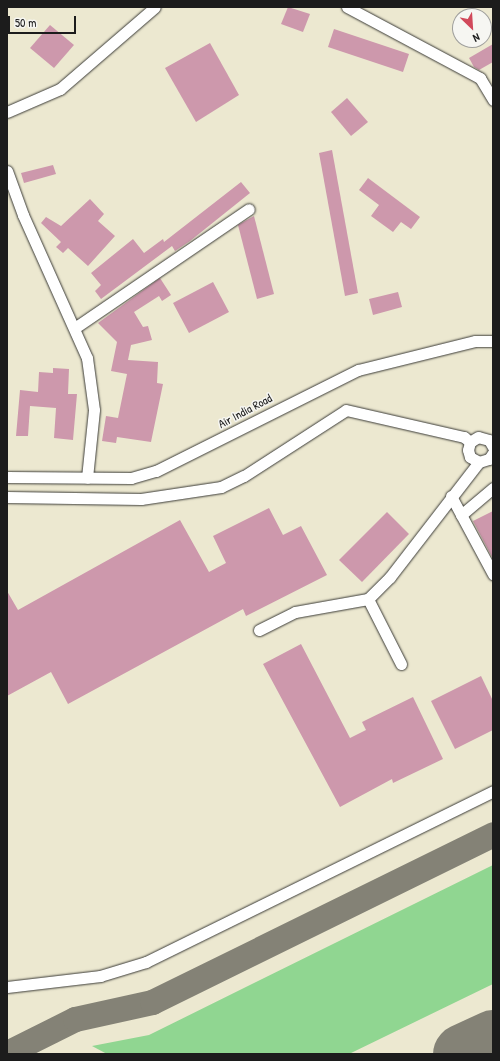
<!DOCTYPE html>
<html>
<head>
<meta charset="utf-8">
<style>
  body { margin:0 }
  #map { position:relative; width:500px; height:1061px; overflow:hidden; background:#ece8d0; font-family:"Patrick Hand",sans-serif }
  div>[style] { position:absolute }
  .green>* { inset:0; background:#90d691 }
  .taxiway>* { height:25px; margin:-12.5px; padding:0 12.5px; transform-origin:12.5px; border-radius:12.5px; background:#848276 }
  .runway>* { height:61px; margin:-30.5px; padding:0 30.5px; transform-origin:30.5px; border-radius:30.5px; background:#848276 }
  .building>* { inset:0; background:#cd98ac }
  .roads { filter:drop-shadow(0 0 1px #3b3b37) drop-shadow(0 0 1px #3b3b37) }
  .minor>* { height:11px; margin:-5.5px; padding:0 5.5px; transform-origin:5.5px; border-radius:5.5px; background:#fff }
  span { translate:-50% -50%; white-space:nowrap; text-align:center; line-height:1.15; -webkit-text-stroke:3px #f6f6f2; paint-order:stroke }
  .street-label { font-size:12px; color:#1c1c1c }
  .frame { position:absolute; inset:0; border:8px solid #1c1c1c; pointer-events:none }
  .north { position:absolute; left:452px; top:8px; width:40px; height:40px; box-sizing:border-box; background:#f6f6f2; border:1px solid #9f9f9c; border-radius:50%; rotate:155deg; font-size:11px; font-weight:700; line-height:16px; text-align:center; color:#1c1c1c }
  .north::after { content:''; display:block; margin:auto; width:14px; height:18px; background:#d1495b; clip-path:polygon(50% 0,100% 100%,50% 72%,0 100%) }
  .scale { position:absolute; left:8px; top:16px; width:68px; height:18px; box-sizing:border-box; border:2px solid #1c1c1c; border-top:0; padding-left:5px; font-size:12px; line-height:14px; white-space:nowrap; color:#1c1c1c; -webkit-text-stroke:3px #f6f6f2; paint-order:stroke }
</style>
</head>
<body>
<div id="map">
  <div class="green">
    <div style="clip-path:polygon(493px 865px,493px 984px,349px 1054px,107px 1054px,92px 1046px,149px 1035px)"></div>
  </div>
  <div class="taxiway">
    <div style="left:7px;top:1053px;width:76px;rotate:-26.6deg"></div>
    <div style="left:75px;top:1019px;width:79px;rotate:-12.4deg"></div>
    <div style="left:152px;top:1002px;width:380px;rotate:-26.2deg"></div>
  </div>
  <div class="runway">
    <div style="left:463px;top:1054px;width:33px;rotate:-25deg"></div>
  </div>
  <div class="building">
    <div style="clip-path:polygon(288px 7px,310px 14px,303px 32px,281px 24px)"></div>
    <div style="clip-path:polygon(50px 25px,74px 45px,54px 68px,30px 48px)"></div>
    <div style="clip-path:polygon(334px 29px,409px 54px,403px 72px,328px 47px)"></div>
    <div style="clip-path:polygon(210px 43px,239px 95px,196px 122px,165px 68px)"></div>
    <div style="clip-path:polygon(493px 44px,493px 62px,479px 70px,474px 67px,469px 58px)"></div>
    <div style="clip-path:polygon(347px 98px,368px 122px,351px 136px,331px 112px)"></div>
    <div style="clip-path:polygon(332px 150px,358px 293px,345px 296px,319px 153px)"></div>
    <div style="clip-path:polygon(53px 165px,56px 174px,24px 183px,21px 173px)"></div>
    <div style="clip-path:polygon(368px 178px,420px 217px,411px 229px,401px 222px,393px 232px,371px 216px,379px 205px,359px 190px)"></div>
    <div style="clip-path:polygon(241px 182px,250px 193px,190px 241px,175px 251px,172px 246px,101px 299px,95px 291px,101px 285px,91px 273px,133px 239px,144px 253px,163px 239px,164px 242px)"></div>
    <div style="clip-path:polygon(90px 199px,104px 214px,98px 221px,115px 236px,88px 266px,68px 248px,63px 253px,56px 247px,61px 242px,41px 223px,46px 217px,61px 226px)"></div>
    <div style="clip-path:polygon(254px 216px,274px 294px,257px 299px,238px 225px)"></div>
    <div style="clip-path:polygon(160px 278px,171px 295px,162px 301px,159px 296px,134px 312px,143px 327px,148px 326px,152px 340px,131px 345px,128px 360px,158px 362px,157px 383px,163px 384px,151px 442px,117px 437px,116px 443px,102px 441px,106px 416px,118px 418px,127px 374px,111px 371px,117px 342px,98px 323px)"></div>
    <div style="clip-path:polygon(213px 282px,229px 312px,189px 333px,173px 303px)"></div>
    <div style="clip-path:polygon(398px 292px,402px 307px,373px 315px,369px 299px)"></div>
    <div style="clip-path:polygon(53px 368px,69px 369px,68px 394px,77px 394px,73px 440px,54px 438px,56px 408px,30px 406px,28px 436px,16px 436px,20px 390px,38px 392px,39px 372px,53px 373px)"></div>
    <div style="clip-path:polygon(269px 508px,283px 535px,301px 526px,327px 575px,246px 616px,243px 609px,68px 704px,51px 672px,7px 696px,7px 591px,18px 610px,180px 520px,209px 572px,226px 563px,213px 536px)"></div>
    <div style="clip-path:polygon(493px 511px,493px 559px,473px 521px)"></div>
    <div style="clip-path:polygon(387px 512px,409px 534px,362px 582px,339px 560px)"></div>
    <div style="clip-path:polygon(301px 644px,350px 738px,366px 730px,362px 722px,413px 697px,443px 759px,393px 783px,392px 779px,340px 807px,263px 664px)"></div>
    <div style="clip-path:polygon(481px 676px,493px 701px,493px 730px,455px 749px,431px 701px)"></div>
  </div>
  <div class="roads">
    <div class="minor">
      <div style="left:347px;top:7px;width:151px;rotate:28.1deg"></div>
      <div style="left:480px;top:78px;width:26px;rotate:59deg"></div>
      <div style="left:7px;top:112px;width:58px;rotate:-23.5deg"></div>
      <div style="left:60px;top:89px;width:125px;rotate:-40.8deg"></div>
      <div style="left:7px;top:171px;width:47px;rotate:70deg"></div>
      <div style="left:23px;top:215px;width:157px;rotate:65.9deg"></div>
      <div style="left:87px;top:358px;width:52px;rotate:82.3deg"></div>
      <div style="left:94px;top:410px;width:68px;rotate:95.9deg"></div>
      <div style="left:76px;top:327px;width:209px;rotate:-34.3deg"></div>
      <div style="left:493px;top:447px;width:8px;rotate:-120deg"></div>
      <div style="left:489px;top:440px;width:11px;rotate:-165deg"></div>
      <div style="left:478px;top:437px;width:9px;rotate:148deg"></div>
      <div style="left:470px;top:442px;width:8px;rotate:104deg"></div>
      <div style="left:468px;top:450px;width:7px;rotate:74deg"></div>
      <div style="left:470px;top:457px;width:10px;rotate:29deg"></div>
      <div style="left:479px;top:462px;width:10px;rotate:-17deg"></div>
      <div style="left:489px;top:459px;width:7px;rotate:-56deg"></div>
      <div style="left:7px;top:477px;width:124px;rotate:0.5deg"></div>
      <div style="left:131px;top:478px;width:26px;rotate:-16deg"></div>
      <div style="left:156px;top:471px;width:226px;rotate:-26.6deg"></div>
      <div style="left:358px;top:370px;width:121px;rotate:-13.9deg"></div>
      <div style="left:475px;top:341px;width:18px"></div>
      <div style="left:451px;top:496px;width:89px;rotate:61.7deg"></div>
      <div style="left:7px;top:497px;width:134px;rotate:0.9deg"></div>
      <div style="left:141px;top:499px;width:81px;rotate:-8.5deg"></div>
      <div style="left:221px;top:487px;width:25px;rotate:-26deg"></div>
      <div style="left:244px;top:476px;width:121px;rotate:-32.9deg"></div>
      <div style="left:346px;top:410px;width:121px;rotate:12.9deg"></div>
      <div style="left:464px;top:437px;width:8px;rotate:40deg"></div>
      <div style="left:461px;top:515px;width:42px;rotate:-40.2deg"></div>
      <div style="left:368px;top:599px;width:73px;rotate:63.1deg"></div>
      <div style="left:259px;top:630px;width:40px;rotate:-26.6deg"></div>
      <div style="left:295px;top:612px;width:74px;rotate:-10.1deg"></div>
      <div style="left:368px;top:599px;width:31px;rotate:-45deg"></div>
      <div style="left:390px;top:577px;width:145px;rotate:-52.3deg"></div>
      <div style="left:7px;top:987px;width:94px;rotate:-6.7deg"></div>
      <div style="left:100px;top:976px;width:48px;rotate:-16.9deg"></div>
      <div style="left:146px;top:962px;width:387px;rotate:-26.2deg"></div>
    </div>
  </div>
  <div class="street-label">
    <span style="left:245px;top:411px;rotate:-28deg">Air India Road</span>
  </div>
  <div class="frame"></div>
  <div class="north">N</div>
  <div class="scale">50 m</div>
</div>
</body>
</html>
